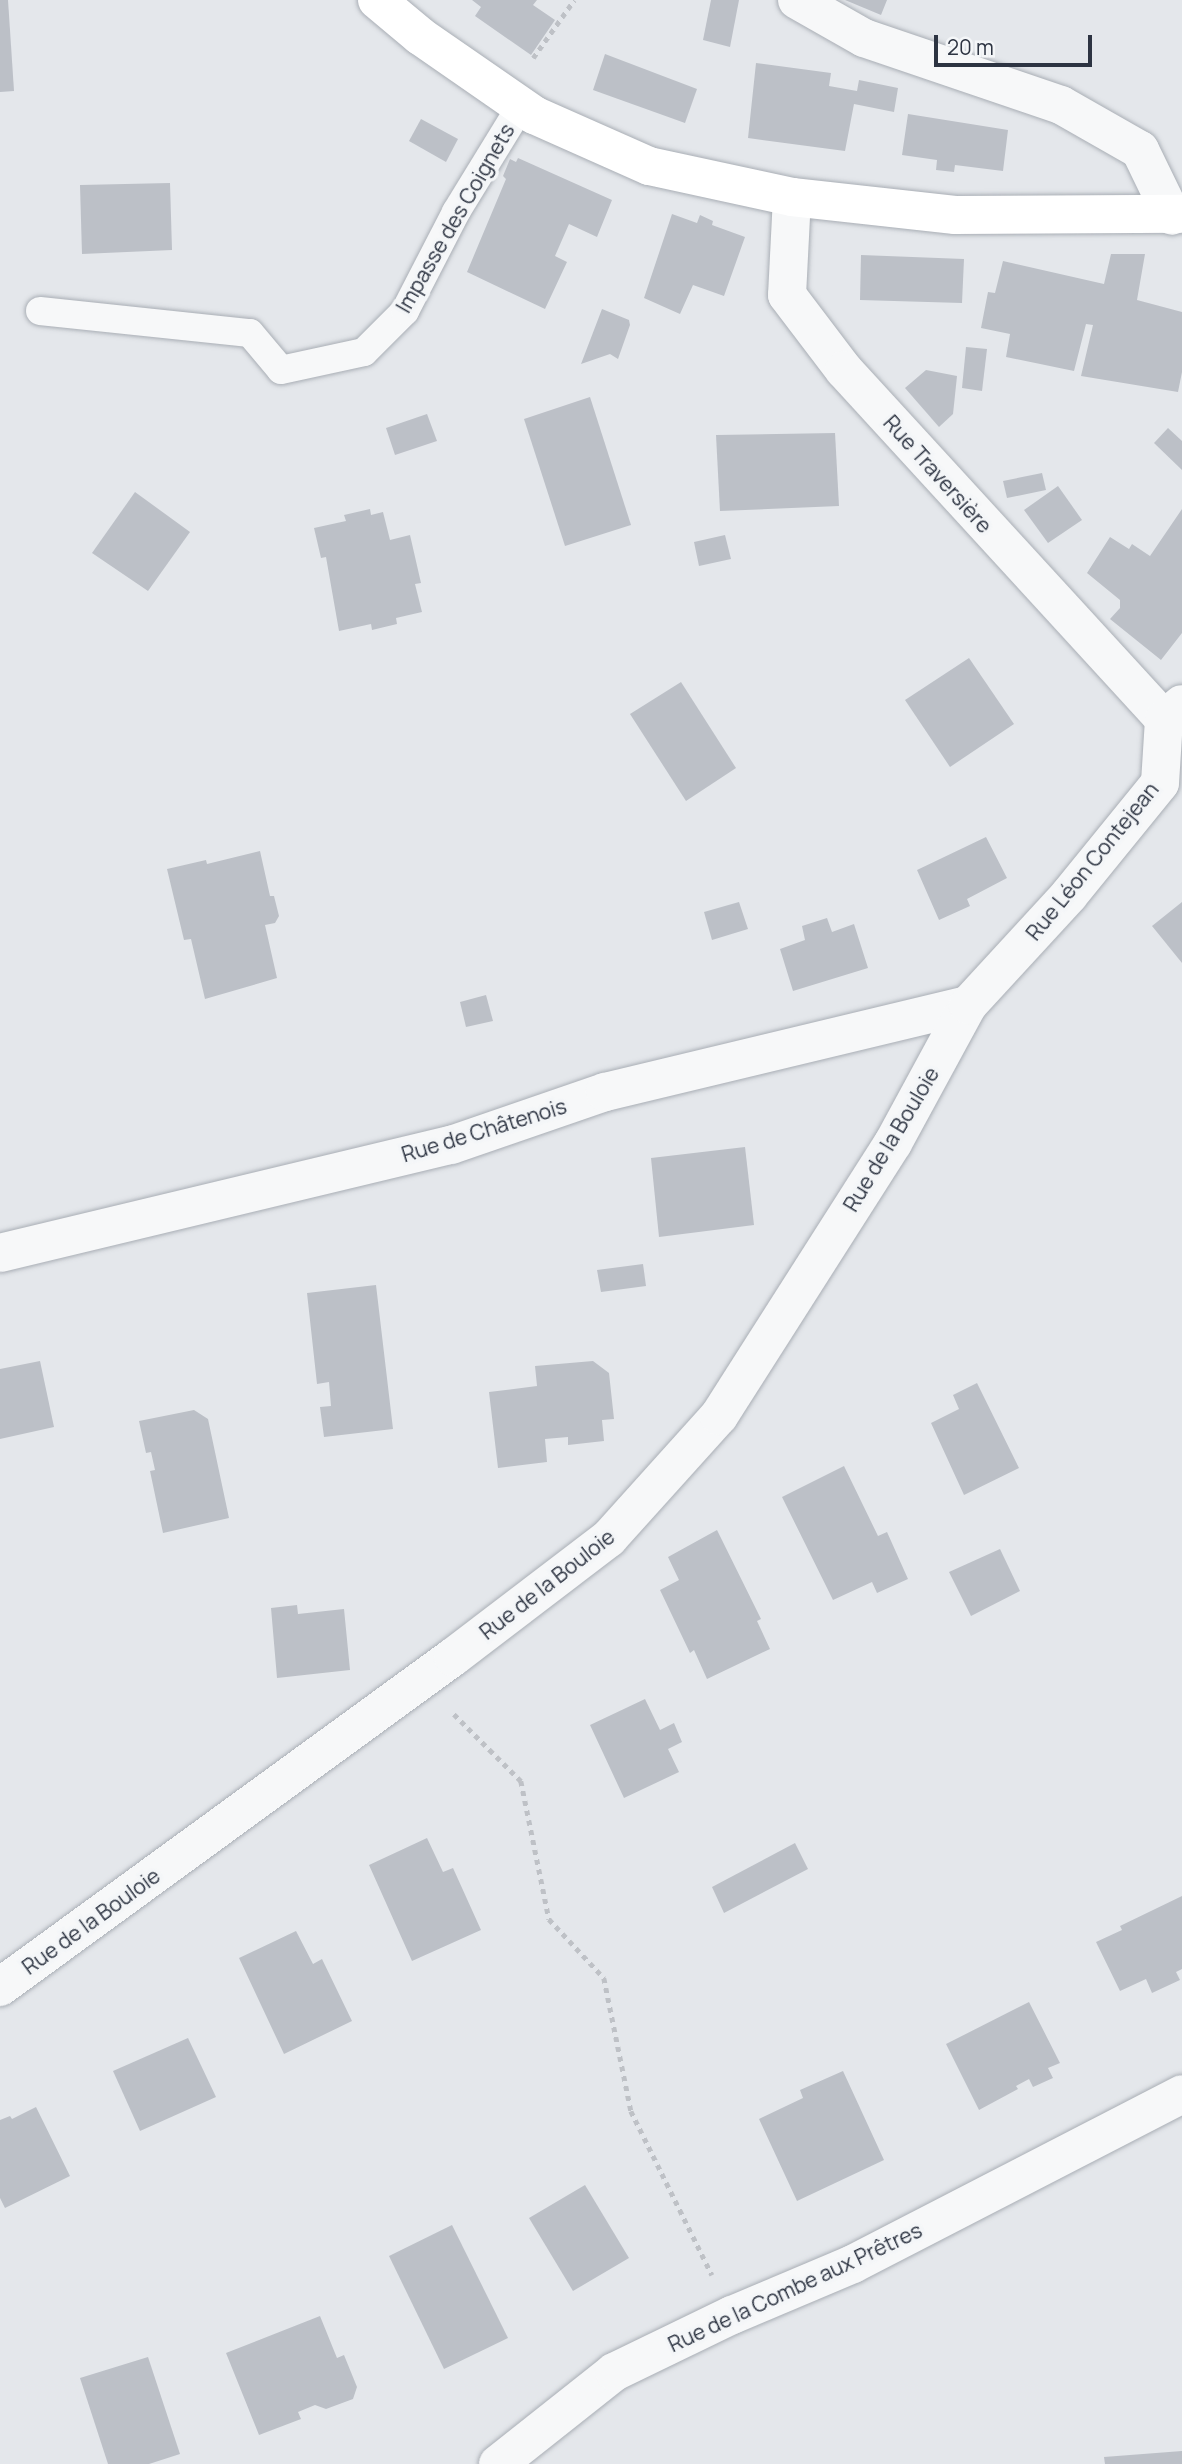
<!DOCTYPE html>
<html>
<head>
<meta charset="utf-8">
<style>
  body { margin:0 }
  #map { position:relative; width:1182px; height:2464px; overflow:hidden; background:#e4e7eb; font-family:Manrope,sans-serif }
  div>[style] { position:absolute }
  .building>* { inset:0; background:#bcc0c7 }
  .path>* { height:4.5px; margin-top:-2.25px; transform-origin:0; background:repeating-linear-gradient(90deg,#bec1c6 0 5px,transparent 0 10px) }
  .roads { filter:drop-shadow(0 0 2px #a9aeb5) drop-shadow(0 0 2px #a9aeb5) }
  .lane>* { height:28px; margin:-14px; padding:0 14px; transform-origin:14px; border-radius:14px; background:#f7f8f9 }
  .street>* { height:38px; margin:-19px; padding:0 19px; transform-origin:19px; border-radius:19px; background:#f7f8f9 }
  .secondary>* { height:38px; margin:-19px; padding:0 19px; transform-origin:19px; border-radius:19px; background:#fff }
  span { translate:-50% -50%; white-space:nowrap; text-align:center; line-height:1.15; -webkit-text-stroke:7px #f4f6f8; paint-order:stroke }
  .street-label { font-size:21px; color:#2d3442 }
  .scale { position:absolute; left:934px; top:35px; width:158px; height:32px; box-sizing:border-box; border:4px solid #2d3442; border-top:0; padding-left:9px; font-size:21px; line-height:24px; white-space:nowrap; color:#2d3442; -webkit-text-stroke:5px #f4f6f8; paint-order:stroke }
</style>
</head>
<body>
<div id="map">
  <div class="building">
    <div style="clip-path:polygon(0 0,8px 0,14px 91px,0 92px)"></div>
    <div style="clip-path:polygon(472px 0,537px 0,533px 5px,555px 20px,531px 55px,475px 16px,481px 7px)"></div>
    <div style="clip-path:polygon(711px 0,739px 0,730px 47px,703px 40px)"></div>
    <div style="clip-path:polygon(845px 0,887px 0,881px 15px)"></div>
    <div style="clip-path:polygon(605px 54px,697px 89px,685px 123px,593px 90px)"></div>
    <div style="clip-path:polygon(756px 63px,831px 73px,829px 86px,857px 91px,859px 80px,898px 88px,894px 112px,854px 104px,845px 151px,748px 138px)"></div>
    <div style="clip-path:polygon(908px 114px,1008px 130px,1003px 171px,955px 165px,954px 172px,936px 170px,937px 160px,902px 155px)"></div>
    <div style="clip-path:polygon(421px 119px,458px 139px,446px 162px,409px 141px)"></div>
    <div style="clip-path:polygon(518px 158px,612px 200px,597px 237px,569px 224px,555px 256px,567px 262px,545px 309px,467px 272px,506px 179px,503px 176px,510px 159px,516px 162px)"></div>
    <div style="clip-path:polygon(170px 183px,172px 250px,82px 254px,80px 185px)"></div>
    <div style="clip-path:polygon(672px 214px,697px 223px,700px 215px,713px 221px,712px 225px,745px 237px,724px 296px,693px 285px,680px 314px,644px 298px)"></div>
    <div style="clip-path:polygon(1111px 254px,1145px 254px,1137px 300px,1182px 312px,1182px 372px,1178px 392px,1081px 376px,1093px 325px,1086px 324px,1074px 371px,1006px 357px,1010px 334px,981px 328px,988px 292px,995px 293px,1003px 261px,1104px 284px)"></div>
    <div style="clip-path:polygon(861px 255px,964px 259px,962px 303px,860px 300px)"></div>
    <div style="clip-path:polygon(602px 309px,629px 320px,630px 325px,618px 359px,610px 354px,581px 364px)"></div>
    <div style="clip-path:polygon(966px 347px,987px 349px,982px 391px,962px 388px)"></div>
    <div style="clip-path:polygon(926px 370px,957px 376px,953px 414px,939px 427px,905px 388px)"></div>
    <div style="clip-path:polygon(590px 397px,631px 525px,565px 546px,524px 419px)"></div>
    <div style="clip-path:polygon(427px 414px,437px 441px,395px 455px,386px 428px)"></div>
    <div style="clip-path:polygon(1168px 428px,1182px 441px,1182px 470px,1154px 443px)"></div>
    <div style="clip-path:polygon(835px 433px,839px 506px,720px 511px,716px 435px)"></div>
    <div style="clip-path:polygon(1042px 473px,1046px 490px,1007px 498px,1003px 481px)"></div>
    <div style="clip-path:polygon(1058px 486px,1082px 520px,1048px 543px,1024px 510px)"></div>
    <div style="clip-path:polygon(135px 492px,190px 532px,148px 591px,92px 553px)"></div>
    <div style="clip-path:polygon(370px 509px,371px 515px,383px 512px,390px 540px,410px 535px,421px 583px,415px 584px,422px 612px,396px 618px,397px 624px,372px 630px,371px 624px,339px 631px,326px 557px,321px 558px,314px 528px,346px 521px,344px 515px)"></div>
    <div style="clip-path:polygon(1182px 509px,1182px 633px,1161px 660px,1110px 619px,1120px 608px,1120px 600px,1087px 573px,1110px 537px,1129px 549px,1132px 544px,1150px 556px)"></div>
    <div style="clip-path:polygon(725px 535px,731px 559px,699px 566px,694px 542px)"></div>
    <div style="clip-path:polygon(969px 658px,1014px 724px,950px 767px,905px 700px)"></div>
    <div style="clip-path:polygon(681px 682px,736px 768px,686px 801px,630px 714px)"></div>
    <div style="clip-path:polygon(986px 837px,1007px 878px,967px 899px,970px 906px,939px 920px,917px 870px)"></div>
    <div style="clip-path:polygon(260px 851px,270px 896px,274px 896px,279px 916px,275px 923px,265px 925px,277px 978px,205px 999px,191px 939px,184px 940px,167px 869px,206px 860px,207px 864px)"></div>
    <div style="clip-path:polygon(739px 902px,748px 929px,712px 940px,704px 912px)"></div>
    <div style="clip-path:polygon(1182px 902px,1182px 963px,1152px 926px)"></div>
    <div style="clip-path:polygon(827px 918px,832px 932px,854px 924px,868px 968px,793px 991px,780px 949px,805px 940px,802px 926px)"></div>
    <div style="clip-path:polygon(486px 995px,493px 1021px,466px 1027px,460px 1002px)"></div>
    <div style="clip-path:polygon(745px 1147px,754px 1225px,659px 1237px,651px 1158px)"></div>
    <div style="clip-path:polygon(643px 1264px,646px 1286px,601px 1292px,597px 1270px)"></div>
    <div style="clip-path:polygon(376px 1285px,393px 1429px,324px 1437px,320px 1407px,331px 1406px,329px 1382px,317px 1384px,307px 1293px)"></div>
    <div style="clip-path:polygon(40px 1361px,54px 1427px,0 1439px,0 1369px)"></div>
    <div style="clip-path:polygon(593px 1361px,609px 1373px,614px 1419px,602px 1420px,604px 1441px,568px 1445px,568px 1437px,545px 1439px,547px 1462px,498px 1468px,489px 1392px,537px 1386px,535px 1366px)"></div>
    <div style="clip-path:polygon(977px 1383px,1019px 1468px,964px 1495px,931px 1423px,959px 1409px,953px 1395px)"></div>
    <div style="clip-path:polygon(194px 1410px,208px 1419px,229px 1518px,163px 1533px,150px 1471px,155px 1470px,151px 1452px,146px 1453px,139px 1421px)"></div>
    <div style="clip-path:polygon(844px 1466px,878px 1536px,887px 1532px,908px 1579px,877px 1593px,872px 1582px,833px 1600px,782px 1497px)"></div>
    <div style="clip-path:polygon(717px 1530px,761px 1619px,757px 1621px,770px 1649px,707px 1679px,694px 1650px,690px 1653px,660px 1590px,679px 1580px,668px 1557px)"></div>
    <div style="clip-path:polygon(1000px 1549px,1020px 1591px,971px 1616px,949px 1572px)"></div>
    <div style="clip-path:polygon(297px 1605px,298px 1614px,344px 1609px,350px 1670px,277px 1678px,271px 1608px)"></div>
    <div style="clip-path:polygon(645px 1699px,660px 1730px,674px 1723px,682px 1742px,668px 1749px,679px 1772px,624px 1798px,590px 1725px)"></div>
    <div style="clip-path:polygon(427px 1838px,443px 1872px,453px 1868px,481px 1930px,412px 1961px,369px 1865px)"></div>
    <div style="clip-path:polygon(795px 1843px,808px 1869px,724px 1913px,712px 1887px)"></div>
    <div style="clip-path:polygon(1182px 1896px,1182px 1969px,1176px 1972px,1180px 1980px,1152px 1993px,1146px 1979px,1120px 1991px,1096px 1942px,1122px 1930px,1120px 1926px)"></div>
    <div style="clip-path:polygon(296px 1931px,313px 1964px,322px 1959px,352px 2021px,284px 2054px,239px 1958px)"></div>
    <div style="clip-path:polygon(1029px 2002px,1060px 2063px,1048px 2068px,1053px 2078px,1033px 2087px,1029px 2079px,1016px 2086px,1018px 2089px,979px 2110px,946px 2044px)"></div>
    <div style="clip-path:polygon(188px 2038px,216px 2097px,140px 2131px,113px 2071px)"></div>
    <div style="clip-path:polygon(843px 2071px,884px 2160px,797px 2201px,759px 2119px,803px 2098px,800px 2090px)"></div>
    <div style="clip-path:polygon(36px 2107px,70px 2176px,5px 2208px,0 2198px,0 2120px,10px 2116px,12px 2119px)"></div>
    <div style="clip-path:polygon(585px 2185px,629px 2258px,573px 2291px,529px 2218px)"></div>
    <div style="clip-path:polygon(452px 2225px,508px 2338px,444px 2369px,389px 2256px)"></div>
    <div style="clip-path:polygon(320px 2316px,337px 2358px,344px 2355px,357px 2387px,353px 2399px,326px 2409px,315px 2405px,298px 2412px,301px 2419px,259px 2435px,226px 2353px)"></div>
    <div style="clip-path:polygon(148px 2357px,180px 2454px,149px 2464px,108px 2464px,80px 2378px)"></div>
    <div style="clip-path:polygon(1182px 2451px,1182px 2464px,1105px 2464px,1104px 2457px)"></div>
  </div>
  <div class="path">
    <div style="left:533px;top:58px;width:71px;rotate:-54.7deg"></div>
    <div style="left:454px;top:1714px;width:95px;rotate:45deg"></div>
    <div style="left:521px;top:1781px;width:141px;rotate:78.5deg"></div>
    <div style="left:549px;top:1919px;width:81px;rotate:47deg"></div>
    <div style="left:604px;top:1978px;width:136px;rotate:78.5deg"></div>
    <div style="left:631px;top:2111px;width:183px;rotate:63.7deg"></div>
  </div>
  <div class="roads">
    <div class="lane">
      <div style="left:40px;top:311px;width:211px;rotate:6deg"></div>
      <div style="left:250px;top:333px;width:48px;rotate:50deg"></div>
      <div style="left:281px;top:370px;width:85px;rotate:-12.2deg"></div>
      <div style="left:364px;top:352px;width:58px;rotate:-45deg"></div>
      <div style="left:405px;top:311px;width:111px;rotate:-62.7deg"></div>
      <div style="left:456px;top:212px;width:124px;rotate:-58.5deg"></div>
    </div>
    <div class="street">
      <div style="left:797px;top:0;width:77px;rotate:29.6deg"></div>
      <div style="left:864px;top:38px;width:208px;rotate:18.8deg"></div>
      <div style="left:1061px;top:105px;width:91px;rotate:29.7deg"></div>
      <div style="left:1140px;top:150px;width:73px;rotate:64.1deg"></div>
      <div style="left:792px;top:197px;width:98px;rotate:92.9deg"></div>
      <div style="left:787px;top:295px;width:94px;rotate:52.8deg"></div>
      <div style="left:844px;top:370px;width:473px;rotate:47.5deg"></div>
      <div style="left:0;top:1253px;width:464px;rotate:-13.5deg"></div>
      <div style="left:451px;top:1145px;width:163px;rotate:-19deg"></div>
      <div style="left:605px;top:1092px;width:373px;rotate:-13.5deg"></div>
      <div style="left:0;top:1987px;width:560px;rotate:-36.07deg"></div>
      <div style="left:453px;top:1657px;width:196px;rotate:-37.3deg"></div>
      <div style="left:609px;top:1538px;width:164px;rotate:-48deg"></div>
      <div style="left:719px;top:1416px;width:324px;rotate:-57.5deg"></div>
      <div style="left:893px;top:1143px;width:157px;rotate:-61.5deg"></div>
      <div style="left:968px;top:1005px;width:149px;rotate:-47.4deg"></div>
      <div style="left:1069px;top:895px;width:144px;rotate:-50.9deg"></div>
      <div style="left:1160px;top:783px;width:64px;rotate:-86.4deg"></div>
      <div style="left:1164px;top:719px;width:23px;rotate:-40deg"></div>
      <div style="left:498px;top:2464px;width:148px;rotate:-38.4deg"></div>
      <div style="left:614px;top:2372px;width:131px;rotate:-25.8deg"></div>
      <div style="left:732px;top:2315px;width:131px;rotate:-22.9deg"></div>
      <div style="left:853px;top:2264px;width:370px;rotate:-27.3deg"></div>
    </div>
    <div class="secondary">
      <div style="left:377px;top:0;width:56px;rotate:39.9deg"></div>
      <div style="left:420px;top:36px;width:139px;rotate:34.7deg"></div>
      <div style="left:534px;top:115px;width:126px;rotate:23.9deg"></div>
      <div style="left:649px;top:166px;width:146px;rotate:12.2deg"></div>
      <div style="left:792px;top:197px;width:164px;rotate:6.3deg"></div>
      <div style="left:955px;top:215px;width:227px;rotate:-0.3deg"></div>
    </div>
  </div>
  <div class="street-label">
    <span style="left:455px;top:218px;rotate:-60deg">Impasse des Coignets</span>
    <span style="left:938px;top:474px;rotate:48deg">Rue Traversière</span>
    <span style="left:1092px;top:861px;rotate:-51deg">Rue Léon Contejean</span>
    <span style="left:484px;top:1130px;rotate:-17deg">Rue de Châtenois</span>
    <span style="left:891px;top:1139px;rotate:-59deg">Rue de la Bouloie</span>
    <span style="left:547px;top:1584px;rotate:-38deg">Rue de la Bouloie</span>
    <span style="left:91px;top:1921px;rotate:-36deg">Rue de la Bouloie</span>
    <span style="left:795px;top:2287px;rotate:-25deg">Rue de la Combe aux Prêtres</span>
  </div>
  <div class="scale">20 m</div>
</div>
</body>
</html>
